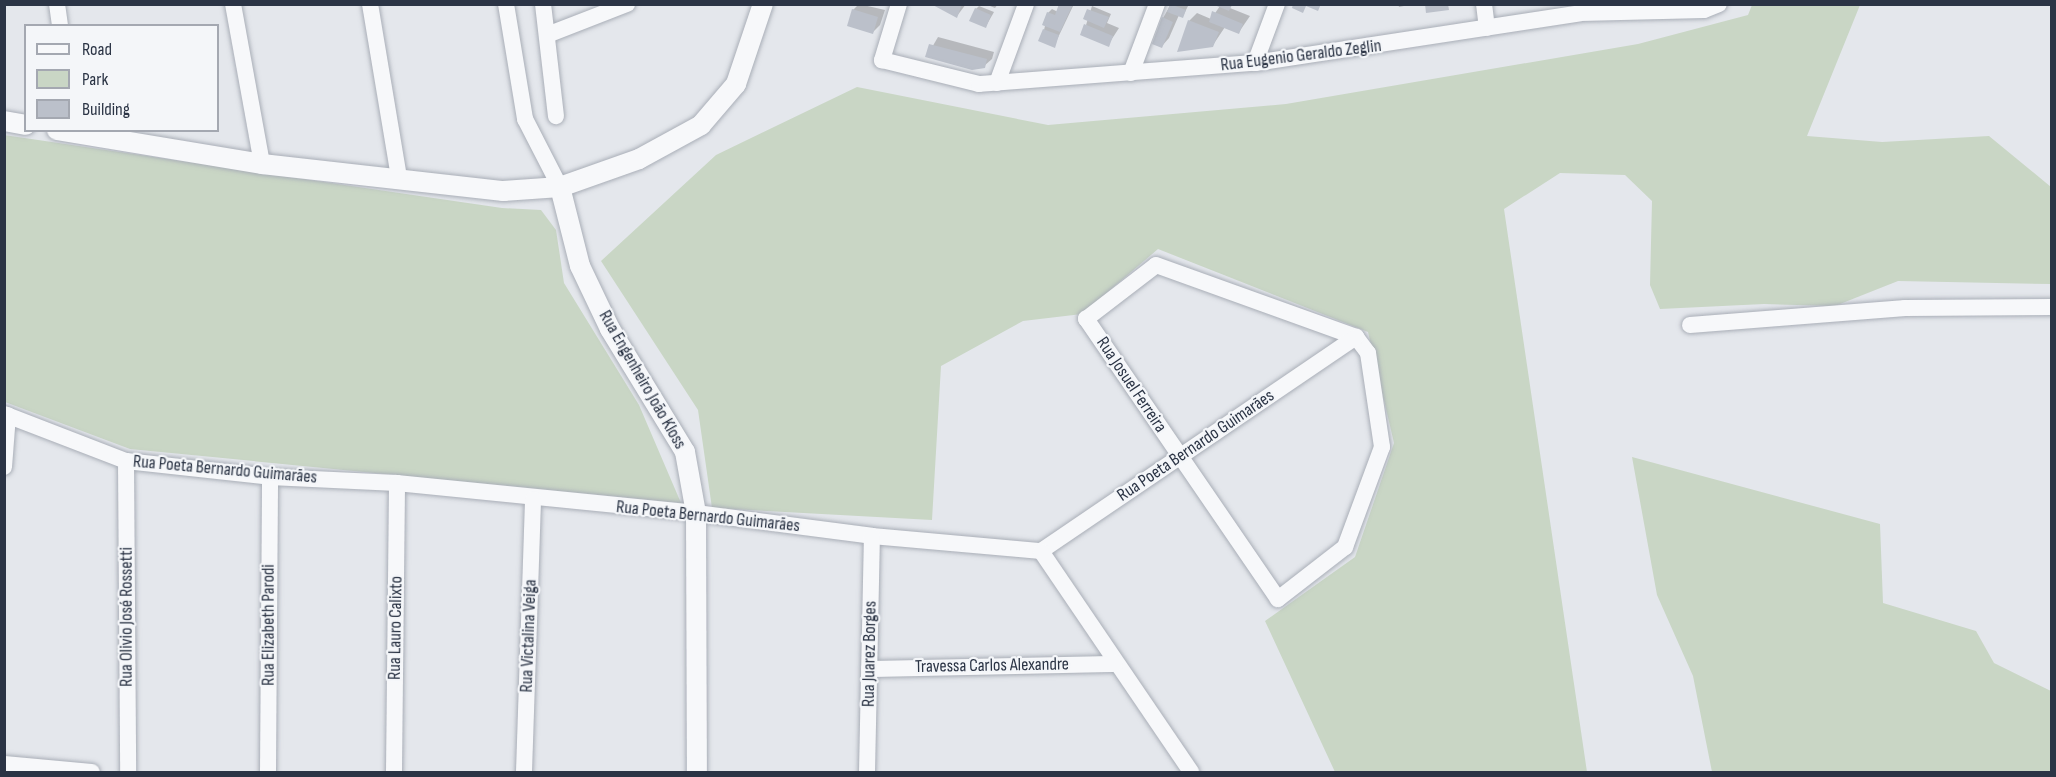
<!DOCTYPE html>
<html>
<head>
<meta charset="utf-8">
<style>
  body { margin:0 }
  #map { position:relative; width:2056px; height:777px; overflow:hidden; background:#e4e7ec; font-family:"Sofia Sans Condensed",sans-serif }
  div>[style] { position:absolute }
  .green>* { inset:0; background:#c9d6c5 }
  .shadow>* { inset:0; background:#0003 }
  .building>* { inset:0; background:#bbc0ca }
  .roads { filter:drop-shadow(0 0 2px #a9aeb7) drop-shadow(0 0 2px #a9aeb7) }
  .minor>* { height:16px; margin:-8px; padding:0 8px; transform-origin:8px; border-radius:8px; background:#f7f8fa }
  .tertiary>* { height:20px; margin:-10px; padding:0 10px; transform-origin:10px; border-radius:10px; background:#f7f8fa }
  span { translate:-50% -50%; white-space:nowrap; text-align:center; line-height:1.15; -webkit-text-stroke:4.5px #f4f6f9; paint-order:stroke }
  .street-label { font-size:18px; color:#2b3445 }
  .frame { position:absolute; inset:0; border:6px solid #2b3445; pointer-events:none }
  .legend { position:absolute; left:24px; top:24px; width:195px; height:108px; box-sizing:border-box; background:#f4f6f9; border:2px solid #a4a8b1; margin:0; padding:8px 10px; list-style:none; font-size:18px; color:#2b3445 }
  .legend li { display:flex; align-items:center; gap:12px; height:30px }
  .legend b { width:30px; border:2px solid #a4a8b1 }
</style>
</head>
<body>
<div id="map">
  <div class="green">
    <div style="clip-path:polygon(1752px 5px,1860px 5px,1807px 136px,1882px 142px,1989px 136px,2051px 187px,2051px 284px,1898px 281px,1835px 306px,1764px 304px,1660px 309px,1650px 285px,1652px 201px,1625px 175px,1560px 173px,1504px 209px,1587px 772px,1335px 772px,1265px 621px,1355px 557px,1394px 443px,1368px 332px,1158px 249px,1082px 314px,1023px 321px,941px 366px,932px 520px,712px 508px,698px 410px,601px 261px,716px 155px,857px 87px,1048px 125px,1286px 104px,1638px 44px,1748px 15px)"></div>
    <div style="clip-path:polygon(4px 135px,502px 208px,541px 210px,556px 230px,564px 283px,639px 405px,681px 503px,130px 449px,5px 402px)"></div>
    <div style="clip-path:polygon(1632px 457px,1880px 524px,1883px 603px,1976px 631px,1994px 663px,2051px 691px,2051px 772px,1712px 772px,1693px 676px,1657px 595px)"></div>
  </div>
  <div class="shadow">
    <div style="clip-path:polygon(859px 4px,885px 10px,880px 25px,873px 32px,853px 10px)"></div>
    <div style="clip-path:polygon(933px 4px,966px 4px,957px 16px)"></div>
    <div style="clip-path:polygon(985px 4px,998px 4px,995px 8px)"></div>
    <div style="clip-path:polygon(1061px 4px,1074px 4px,1054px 46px,1044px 30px,1048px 13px,1052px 9px,1058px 12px)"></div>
    <div style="clip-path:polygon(1171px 4px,1189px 4px,1183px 16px,1179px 15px,1169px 38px,1162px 46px,1163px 18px)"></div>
    <div style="clip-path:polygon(1216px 4px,1233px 4px,1230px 8px,1250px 16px,1239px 32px,1225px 27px,1213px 45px,1189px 21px,1197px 13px,1211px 19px,1220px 6px)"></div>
    <div style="clip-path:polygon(1398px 4px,1414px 4px,1399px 7px)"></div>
    <div style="clip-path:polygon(979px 6px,994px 12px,986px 26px,976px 9px)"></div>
    <div style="clip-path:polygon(1092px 6px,1111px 14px,1107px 23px,1119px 28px,1108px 45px,1086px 25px)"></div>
    <div style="clip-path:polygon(938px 37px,994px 52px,992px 59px,984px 66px,927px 56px)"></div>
  </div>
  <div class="building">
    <div style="clip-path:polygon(931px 4px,962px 4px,957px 18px)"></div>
    <div style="clip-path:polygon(1059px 4px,1073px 4px,1060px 32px,1042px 25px,1047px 12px,1055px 15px)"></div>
    <div style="clip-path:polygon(1170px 4px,1186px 10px,1183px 18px,1167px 12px)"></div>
    <div style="clip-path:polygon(1212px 4px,1232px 4px,1229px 11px)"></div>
    <div style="clip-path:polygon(1293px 4px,1321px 4px,1318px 11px,1306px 6px,1303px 13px,1292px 8px)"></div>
    <div style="clip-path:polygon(1425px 4px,1448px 4px,1449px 10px,1426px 13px)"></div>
    <div style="clip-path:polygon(975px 8px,991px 15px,986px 28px,969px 21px)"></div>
    <div style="clip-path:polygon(852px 9px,878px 17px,873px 34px,847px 26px)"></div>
    <div style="clip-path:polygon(1087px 9px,1109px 17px,1104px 28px,1083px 19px)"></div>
    <div style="clip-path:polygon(1212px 11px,1243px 24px,1239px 34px,1209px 22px)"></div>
    <div style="clip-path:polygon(1162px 17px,1173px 22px,1162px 48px,1152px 44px)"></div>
    <div style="clip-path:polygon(1188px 20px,1219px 32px,1213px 47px,1177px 52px)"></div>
    <div style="clip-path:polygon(1084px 24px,1113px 36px,1109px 47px,1080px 35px)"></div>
    <div style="clip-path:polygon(1043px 29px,1059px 35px,1055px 48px,1038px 41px)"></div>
    <div style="clip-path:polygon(929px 44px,987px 59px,985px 68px,972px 70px,925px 57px)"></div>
  </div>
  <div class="roads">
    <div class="minor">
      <div style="left:57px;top:4px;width:22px;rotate:82deg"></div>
      <div style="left:233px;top:4px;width:163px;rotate:79.7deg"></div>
      <div style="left:370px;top:4px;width:176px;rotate:80.5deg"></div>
      <div style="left:506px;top:4px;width:117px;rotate:80.6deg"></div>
      <div style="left:525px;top:119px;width:76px;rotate:62.8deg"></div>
      <div style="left:543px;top:4px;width:113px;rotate:83.4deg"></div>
      <div style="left:899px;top:4px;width:59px;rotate:106.9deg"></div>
      <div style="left:882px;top:60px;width:100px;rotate:13.9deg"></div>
      <div style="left:979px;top:84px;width:277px;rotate:-4.4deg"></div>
      <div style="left:1255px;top:63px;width:329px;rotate:-8.7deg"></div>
      <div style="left:1580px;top:13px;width:124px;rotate:-1.4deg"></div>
      <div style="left:1704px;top:10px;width:16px;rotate:-22deg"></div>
      <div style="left:1484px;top:4px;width:24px;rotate:83deg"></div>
      <div style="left:547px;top:35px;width:86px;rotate:-21.2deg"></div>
      <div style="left:1255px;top:63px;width:63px;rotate:-69.6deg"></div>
      <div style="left:1131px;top:73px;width:74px;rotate:-69.4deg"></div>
      <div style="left:997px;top:83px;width:84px;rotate:-69.8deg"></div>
      <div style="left:1156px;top:265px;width:213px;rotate:19.8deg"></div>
      <div style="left:1356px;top:337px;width:20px;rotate:53deg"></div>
      <div style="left:1368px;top:353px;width:95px;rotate:81.5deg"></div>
      <div style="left:1382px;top:447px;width:107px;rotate:110.3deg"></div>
      <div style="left:1345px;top:547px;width:85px;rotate:142.2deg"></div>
      <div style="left:1278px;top:599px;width:340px;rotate:-124.4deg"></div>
      <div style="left:1086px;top:319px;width:88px;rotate:-37.6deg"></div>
      <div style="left:1690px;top:325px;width:216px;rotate:-4.5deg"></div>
      <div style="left:1905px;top:308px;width:147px;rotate:-0.4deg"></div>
      <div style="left:4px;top:414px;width:131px;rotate:21.1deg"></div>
      <div style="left:126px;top:461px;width:145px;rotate:6.3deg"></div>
      <div style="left:270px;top:477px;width:127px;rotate:2.7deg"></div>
      <div style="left:397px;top:483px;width:301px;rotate:5.7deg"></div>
      <div style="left:696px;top:513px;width:177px;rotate:7.4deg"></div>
      <div style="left:872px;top:536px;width:170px;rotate:5.1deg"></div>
      <div style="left:1041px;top:551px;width:381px;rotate:-34.2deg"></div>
      <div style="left:126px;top:461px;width:311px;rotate:89.6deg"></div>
      <div style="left:4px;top:467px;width:52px;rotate:-85.6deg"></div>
      <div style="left:1041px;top:551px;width:267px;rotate:55.8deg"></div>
      <div style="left:869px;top:669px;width:246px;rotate:-1.2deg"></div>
      <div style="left:4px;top:764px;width:88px;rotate:5.2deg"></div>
      <div style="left:268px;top:772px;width:295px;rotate:-89.6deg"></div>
      <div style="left:394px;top:772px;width:289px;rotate:-89.4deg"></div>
      <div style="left:524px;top:772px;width:273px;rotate:-88.1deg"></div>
      <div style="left:867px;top:772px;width:236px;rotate:-88.8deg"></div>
    </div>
    <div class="tertiary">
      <div style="left:4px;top:121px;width:22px;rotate:10deg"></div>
      <div style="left:57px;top:130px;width:208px;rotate:9.4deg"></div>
      <div style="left:262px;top:164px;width:243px;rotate:6.4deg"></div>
      <div style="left:503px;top:191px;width:57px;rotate:-4deg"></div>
      <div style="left:560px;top:187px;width:84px;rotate:-19.5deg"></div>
      <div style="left:639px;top:159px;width:71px;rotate:-28.7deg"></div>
      <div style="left:701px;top:125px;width:54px;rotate:-49.5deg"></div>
      <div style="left:736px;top:84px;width:84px;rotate:-71.4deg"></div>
      <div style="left:560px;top:187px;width:81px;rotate:75.8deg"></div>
      <div style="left:580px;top:266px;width:70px;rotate:64.5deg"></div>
      <div style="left:610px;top:329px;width:144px;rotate:58.6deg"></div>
      <div style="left:685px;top:452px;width:62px;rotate:79.8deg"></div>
      <div style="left:696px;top:513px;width:259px;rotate:89.8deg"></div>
    </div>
  </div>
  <div class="street-label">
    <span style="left:1301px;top:56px;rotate:-7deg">Rua Eugenio Geraldo Zeglin</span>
    <span style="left:642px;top:380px;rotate:60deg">Rua Engenheiro João Kloss</span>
    <span style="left:1131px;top:385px;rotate:56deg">Rua Josuel Ferreira</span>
    <span style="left:1196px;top:446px;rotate:-34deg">Rua Poeta Bernardo Guimarães</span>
    <span style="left:225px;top:470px;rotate:5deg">Rua Poeta Bernardo Guimarães</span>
    <span style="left:708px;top:517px;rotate:6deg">Rua Poeta Bernardo Guimarães</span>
    <span style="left:127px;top:617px;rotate:-90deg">Rua Olivio José Rossetti</span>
    <span style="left:269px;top:625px;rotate:-90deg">Rua Elizabeth Parodi</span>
    <span style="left:396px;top:628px;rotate:-89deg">Rua Lauro Calixto</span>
    <span style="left:529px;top:636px;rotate:-88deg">Rua Victalina Veiga</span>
    <span style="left:870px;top:654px;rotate:-89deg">Rua Juarez Borges</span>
    <span style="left:992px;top:666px;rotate:-1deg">Travessa Carlos Alexandre</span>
  </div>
  <div class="frame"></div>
  <ul class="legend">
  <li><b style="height:8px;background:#f7f8fa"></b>Road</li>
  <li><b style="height:16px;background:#c9d6c5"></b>Park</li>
  <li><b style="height:16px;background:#bbc0ca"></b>Building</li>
  </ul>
</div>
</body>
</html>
